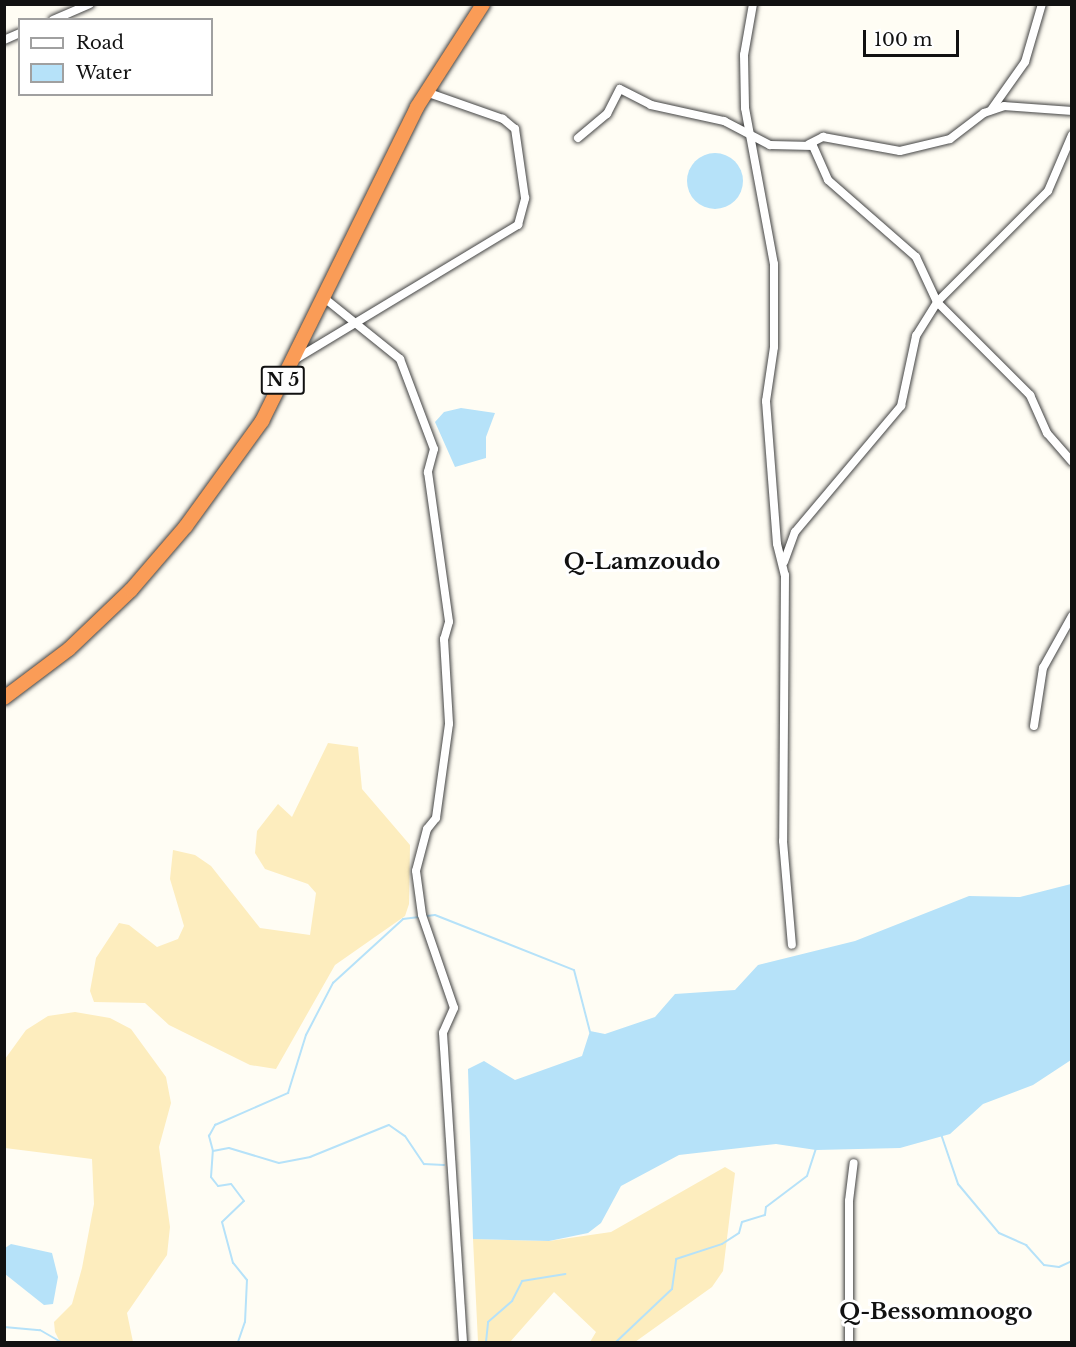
<!DOCTYPE html>
<html>
<head>
<meta charset="utf-8">
<style>
  body { margin:0 }
  #map { position:relative; width:1076px; height:1347px; overflow:hidden; background:#fffdf4; font-family:"Libre Baskerville",serif }
  div>[style] { position:absolute }
  .sand>* { inset:0; background:#fdedbe }
  .water>* { inset:0; background:#b6e2f9 }
  .round { border-radius:50% }
  .stream>* { height:2px; margin:-1px; padding:0 1px; transform-origin:1px; border-radius:1px; background:#b6e2f9 }
  .roads { filter:drop-shadow(0 0 2px #444) drop-shadow(0 0 2px #444) }
  .street>* { height:8px; margin:-4px; padding:0 4px; transform-origin:4px; border-radius:4px; background:#fff }
  .highway>* { height:14px; margin:-7px; padding:0 7px; transform-origin:7px; border-radius:7px; background:#fa9c57 }
  span { translate:-50% -50%; white-space:nowrap; text-align:center; line-height:1.15; -webkit-text-stroke:6px #fff; paint-order:stroke }
  .shield-label span { padding:2px 4px; background:#fff; border:2px solid; border-radius:4px; -webkit-text-stroke-width:0 }
  .shield-label { font-size:18px; color:#111; font-weight:700 }
  .quarter-label { font-size:22px; color:#111; font-weight:700 }
  .frame { position:absolute; inset:0; border:6px solid #111; pointer-events:none }
  .legend { position:absolute; left:18px; top:18px; width:195px; height:78px; box-sizing:border-box; background:#fff; border:2px solid #a0a0a0; margin:0; padding:8px 10px; list-style:none; font-size:18px; color:#111 }
  .legend li { display:flex; align-items:center; gap:12px; height:30px }
  .legend b { width:30px; border:2px solid #a0a0a0 }
  .scale { position:absolute; left:863px; top:30px; width:96px; height:27px; box-sizing:border-box; border:3px solid #111; border-top:0; padding-left:8px; font-size:18px; line-height:21px; white-space:nowrap; color:#111; -webkit-text-stroke:4px #fff; paint-order:stroke }
</style>
</head>
<body>
<div id="map">
  <div class="sand">
    <div style="clip-path:polygon(328px 743px,358px 747px,362px 789px,410px 845px,409px 904px,405px 916px,335px 965px,276px 1069px,250px 1065px,169px 1025px,145px 1003px,94px 1002px,90px 991px,96px 958px,119px 923px,129px 925px,157px 947px,178px 939px,184px 926px,170px 879px,173px 850px,195px 855px,211px 866px,260px 928px,310px 935px,316px 893px,308px 884px,265px 869px,255px 853px,257px 831px,278px 804px,292px 817px)"></div>
    <div style="clip-path:polygon(75px 1012px,110px 1018px,131px 1029px,166px 1077px,171px 1103px,159px 1147px,170px 1227px,167px 1255px,127px 1313px,133px 1342px,60px 1342px,55px 1332px,54px 1322px,72px 1304px,82px 1268px,94px 1204px,92px 1159px,5px 1148px,5px 1059px,26px 1030px,48px 1016px)"></div>
    <div style="clip-path:polygon(725px 1167px,735px 1173px,723px 1271px,712px 1287px,635px 1342px,590px 1342px,596px 1332px,554px 1292px,510px 1342px,478px 1342px,473px 1239px,549px 1241px,611px 1232px)"></div>
  </div>
  <div class="water">
    <div class="round" style="left:687px;top:153px;width:56px;height:56px"></div>
    <div style="clip-path:polygon(461px 408px,495px 413px,486px 437px,486px 458px,455px 467px,435px 422px,444px 412px)"></div>
    <div style="clip-path:polygon(1071px 884px,1071px 1060px,1033px 1085px,983px 1104px,950px 1134px,900px 1148px,816px 1150px,776px 1144px,679px 1155px,621px 1186px,601px 1223px,588px 1233px,549px 1241px,473px 1239px,468px 1069px,484px 1061px,515px 1080px,582px 1056px,590px 1031px,605px 1034px,655px 1017px,675px 994px,735px 990px,758px 965px,855px 941px,969px 896px,1020px 897px)"></div>
    <div style="clip-path:polygon(11px 1244px,52px 1253px,58px 1277px,53px 1304px,44px 1305px,5px 1274px,5px 1248px)"></div>
  </div>
  <div class="stream">
    <div style="left:941px;top:1134px;width:53px;rotate:71.2deg"></div>
    <div style="left:958px;top:1184px;width:64px;rotate:50.1deg"></div>
    <div style="left:999px;top:1233px;width:30px;rotate:24deg"></div>
    <div style="left:1026px;top:1245px;width:27px;rotate:48deg"></div>
    <div style="left:1044px;top:1265px;width:15px;rotate:8deg"></div>
    <div style="left:1059px;top:1267px;width:14px;rotate:-25deg"></div>
    <div style="left:213px;top:1151px;width:16px;rotate:-105deg"></div>
    <div style="left:209px;top:1136px;width:13px;rotate:-61deg"></div>
    <div style="left:215px;top:1125px;width:80px;rotate:-23.7deg"></div>
    <div style="left:288px;top:1093px;width:61px;rotate:-72.8deg"></div>
    <div style="left:306px;top:1035px;width:59px;rotate:-62.6deg"></div>
    <div style="left:333px;top:983px;width:95px;rotate:-42.4deg"></div>
    <div style="left:403px;top:919px;width:32px;rotate:-7deg"></div>
    <div style="left:435px;top:915px;width:149px;rotate:21.6deg"></div>
    <div style="left:574px;top:970px;width:64px;rotate:75.5deg"></div>
    <div style="left:4px;top:1327px;width:36px;rotate:5deg"></div>
    <div style="left:40px;top:1330px;width:24px;rotate:30deg"></div>
    <div style="left:238px;top:1342px;width:21px;rotate:-71deg"></div>
    <div style="left:245px;top:1322px;width:42px;rotate:-87.3deg"></div>
    <div style="left:247px;top:1280px;width:22px;rotate:-129deg"></div>
    <div style="left:233px;top:1263px;width:42px;rotate:-105deg"></div>
    <div style="left:222px;top:1222px;width:30px;rotate:-44deg"></div>
    <div style="left:244px;top:1201px;width:21px;rotate:-127deg"></div>
    <div style="left:231px;top:1184px;width:13px;rotate:171deg"></div>
    <div style="left:218px;top:1186px;width:11px;rotate:-128deg"></div>
    <div style="left:211px;top:1177px;width:26px;rotate:-86deg"></div>
    <div style="left:213px;top:1151px;width:16px;rotate:-11deg"></div>
    <div style="left:229px;top:1148px;width:52px;rotate:16.7deg"></div>
    <div style="left:279px;top:1163px;width:32px;rotate:-11deg"></div>
    <div style="left:310px;top:1157px;width:85px;rotate:-22.1deg"></div>
    <div style="left:389px;top:1125px;width:19px;rotate:35deg"></div>
    <div style="left:405px;top:1136px;width:34px;rotate:56deg"></div>
    <div style="left:424px;top:1164px;width:20px;rotate:3deg"></div>
    <div style="left:486px;top:1342px;width:20px;rotate:-84deg"></div>
    <div style="left:488px;top:1322px;width:32px;rotate:-41deg"></div>
    <div style="left:512px;top:1301px;width:22px;rotate:-63deg"></div>
    <div style="left:522px;top:1281px;width:44px;rotate:-9.2deg"></div>
    <div style="left:616px;top:1342px;width:77px;rotate:-43.4deg"></div>
    <div style="left:672px;top:1289px;width:30px;rotate:-82deg"></div>
    <div style="left:676px;top:1259px;width:48px;rotate:-18.1deg"></div>
    <div style="left:722px;top:1244px;width:20px;rotate:-33deg"></div>
    <div style="left:739px;top:1233px;width:11px;rotate:-75deg"></div>
    <div style="left:742px;top:1222px;width:24px;rotate:-17deg"></div>
    <div style="left:765px;top:1215px;width:8px;rotate:-83deg"></div>
    <div style="left:766px;top:1207px;width:51px;rotate:-37.1deg"></div>
    <div style="left:807px;top:1176px;width:28px;rotate:-72deg"></div>
  </div>
  <div class="roads">
    <div class="street">
      <div style="left:753px;top:4px;width:52px;rotate:100deg"></div>
      <div style="left:744px;top:55px;width:53px;rotate:88.9deg"></div>
      <div style="left:745px;top:108px;width:159px;rotate:79.5deg"></div>
      <div style="left:774px;top:264px;width:83px;rotate:90deg"></div>
      <div style="left:774px;top:347px;width:55px;rotate:98.4deg"></div>
      <div style="left:766px;top:401px;width:143px;rotate:85.6deg"></div>
      <div style="left:777px;top:544px;width:32px;rotate:76deg"></div>
      <div style="left:785px;top:575px;width:266px;rotate:90.4deg"></div>
      <div style="left:783px;top:841px;width:104px;rotate:85.1deg"></div>
      <div style="left:53px;top:20px;width:40px;rotate:-23.4deg"></div>
      <div style="left:4px;top:40px;width:17px;rotate:-24deg"></div>
      <div style="left:991px;top:110px;width:59px;rotate:-54.7deg"></div>
      <div style="left:1025px;top:62px;width:60px;rotate:-73.7deg"></div>
      <div style="left:578px;top:138px;width:38px;rotate:-40deg"></div>
      <div style="left:607px;top:114px;width:28px;rotate:-63deg"></div>
      <div style="left:620px;top:89px;width:35px;rotate:27deg"></div>
      <div style="left:651px;top:105px;width:75px;rotate:12.4deg"></div>
      <div style="left:724px;top:121px;width:52px;rotate:27.6deg"></div>
      <div style="left:770px;top:145px;width:43px;rotate:1.3deg"></div>
      <div style="left:813px;top:146px;width:37px;rotate:66deg"></div>
      <div style="left:828px;top:180px;width:117px;rotate:41.2deg"></div>
      <div style="left:916px;top:257px;width:50px;rotate:65deg"></div>
      <div style="left:937px;top:302px;width:132px;rotate:45deg"></div>
      <div style="left:1030px;top:395px;width:42px;rotate:65.9deg"></div>
      <div style="left:1047px;top:433px;width:38px;rotate:49deg"></div>
      <div style="left:809px;top:144px;width:16px;rotate:-27deg"></div>
      <div style="left:823px;top:137px;width:78px;rotate:10.3deg"></div>
      <div style="left:900px;top:151px;width:51px;rotate:-13.5deg"></div>
      <div style="left:950px;top:139px;width:43px;rotate:-37.4deg"></div>
      <div style="left:984px;top:113px;width:21px;rotate:-19deg"></div>
      <div style="left:1004px;top:106px;width:68px;rotate:4.2deg"></div>
      <div style="left:323px;top:297px;width:99px;rotate:38.8deg"></div>
      <div style="left:400px;top:359px;width:96px;rotate:69.3deg"></div>
      <div style="left:434px;top:449px;width:24px;rotate:105deg"></div>
      <div style="left:428px;top:472px;width:151px;rotate:82deg"></div>
      <div style="left:449px;top:622px;width:18px;rotate:106deg"></div>
      <div style="left:444px;top:639px;width:85px;rotate:86.6deg"></div>
      <div style="left:449px;top:724px;width:95px;rotate:97.9deg"></div>
      <div style="left:436px;top:818px;width:14px;rotate:129deg"></div>
      <div style="left:427px;top:829px;width:43px;rotate:104.7deg"></div>
      <div style="left:416px;top:871px;width:44px;rotate:82.2deg"></div>
      <div style="left:422px;top:915px;width:98px;rotate:71deg"></div>
      <div style="left:454px;top:1008px;width:27px;rotate:114deg"></div>
      <div style="left:443px;top:1033px;width:310px;rotate:86.3deg"></div>
      <div style="left:294px;top:360px;width:262px;rotate:-31.1deg"></div>
      <div style="left:518px;top:225px;width:28px;rotate:-75deg"></div>
      <div style="left:525px;top:198px;width:70px;rotate:-98.2deg"></div>
      <div style="left:515px;top:129px;width:16px;rotate:-140deg"></div>
      <div style="left:503px;top:119px;width:82px;rotate:-160.7deg"></div>
      <div style="left:784px;top:562px;width:32px;rotate:-70deg"></div>
      <div style="left:795px;top:532px;width:165px;rotate:-49.9deg"></div>
      <div style="left:901px;top:406px;width:72px;rotate:-77.9deg"></div>
      <div style="left:916px;top:336px;width:40px;rotate:-58deg"></div>
      <div style="left:937px;top:302px;width:157px;rotate:-45deg"></div>
      <div style="left:1048px;top:191px;width:61px;rotate:-66.8deg"></div>
      <div style="left:1034px;top:726px;width:59px;rotate:-81.2deg"></div>
      <div style="left:1043px;top:668px;width:60px;rotate:-60.9deg"></div>
      <div style="left:849px;top:1342px;width:141px;rotate:-90deg"></div>
      <div style="left:849px;top:1201px;width:38px;rotate:-83deg"></div>
    </div>
    <div class="highway">
      <div style="left:4px;top:698px;width:81px;rotate:-37deg"></div>
      <div style="left:69px;top:649px;width:86px;rotate:-43.6deg"></div>
      <div style="left:131px;top:590px;width:84px;rotate:-49.3deg"></div>
      <div style="left:186px;top:526px;width:130px;rotate:-54.1deg"></div>
      <div style="left:262px;top:421px;width:350px;rotate:-63.7deg"></div>
      <div style="left:417px;top:107px;width:122px;rotate:-57.3deg"></div>
    </div>
  </div>
  <div class="shield-label">
    <span style="left:283px;top:380px">N 5</span>
  </div>
  <div class="quarter-label">
    <span style="left:642px;top:562px">Q-Lamzoudo</span>
    <span style="left:936px;top:1312px">Q-Bessomnoogo</span>
  </div>
  <div class="frame"></div>
  <ul class="legend">
  <li><b style="height:8px;background:#fff"></b>Road</li>
  <li><b style="height:16px;background:#b6e2f9"></b>Water</li>
  </ul>
  <div class="scale">100 m</div>
</div>
</body>
</html>
